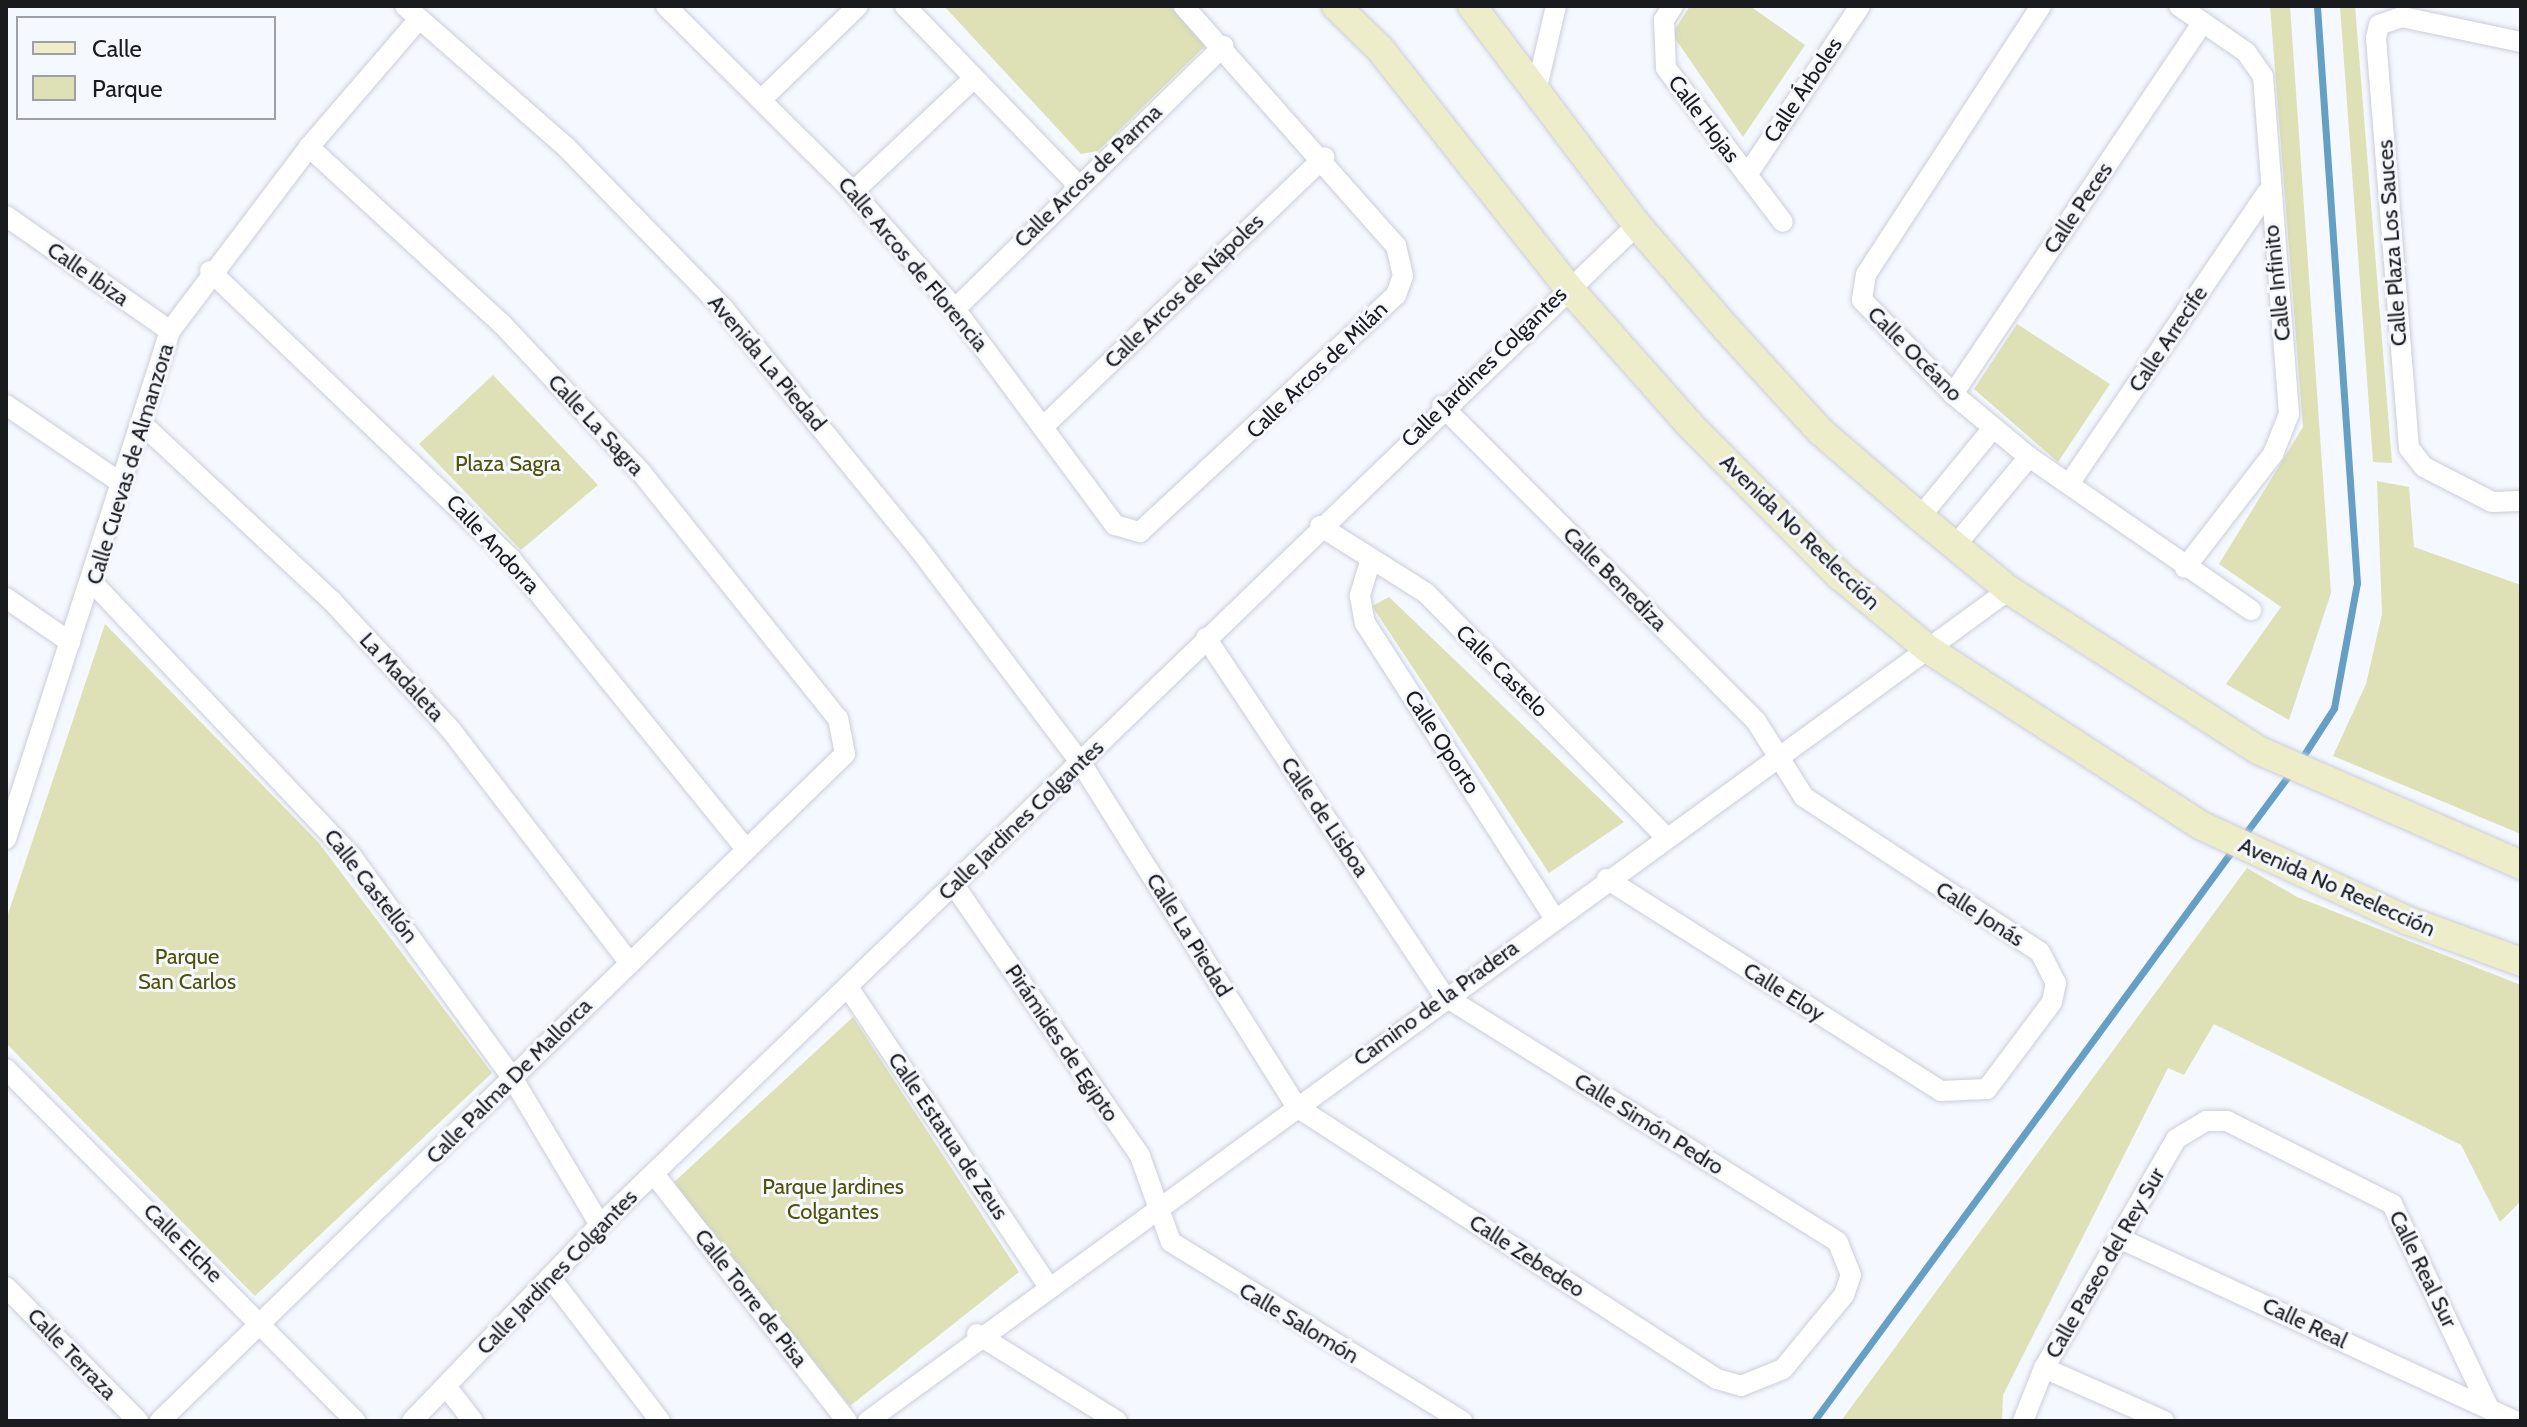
<!DOCTYPE html>
<html>
<head>
<meta charset="utf-8">
<style>
  body { margin:0 }
  #map { position:relative; width:2527px; height:1427px; overflow:hidden; background:#f6f8ff; font-family:Cabin,sans-serif }
  div>[style] { position:absolute }
  .green>* { inset:0; background:#dde1b5 }
  .stream>* { height:7px; margin:-3.5px; padding:0 3.5px; transform-origin:3.5px; border-radius:3.5px; background:#65a0c4 }
  .roads { filter:drop-shadow(0 0 2px #cbcdd9) drop-shadow(0 0 2px #cbcdd9) }
  .street>* { height:20px; margin:-10px; padding:0 10px; transform-origin:10px; border-radius:10px; background:#fff }
  .secondary>* { height:28px; margin:-14px; padding:0 14px; transform-origin:14px; border-radius:14px; background:#ededc9 }
  span { translate:-50% -50%; white-space:nowrap; text-align:center; line-height:1.15; -webkit-text-stroke:6px #f6f8ff; paint-order:stroke }
  .street-label { font-size:22px; color:#1a1b1f }
  .park-label { font-size:22px; color:#505207 }
  .frame { position:absolute; inset:0; border:8px solid #1a1b1f; pointer-events:none }
  .legend { position:absolute; left:16px; top:16px; width:260px; height:104px; box-sizing:border-box; background:#f6f8ff; border:2px solid #9ea0a5; margin:0; padding:10px 14px; list-style:none; font-size:24px; color:#1a1b1f }
  .legend li { display:flex; align-items:center; gap:16px; height:40px }
  .legend b { width:40px; border:2px solid #9ea0a5 }
</style>
</head>
<body>
<div id="map">
  <div class="green">
    <div style="clip-path:polygon(944px 6px,1170px 6px,1206px 45px,1098px 151px,1081px 154px)"></div>
    <div style="clip-path:polygon(1690px 6px,1750px 6px,1805px 45px,1743px 137px,1672px 34px)"></div>
    <div style="clip-path:polygon(2270px 6px,2290px 6px,2331px 593px,2289px 720px,2226px 684px,2281px 607px,2219px 564px,2303px 427px)"></div>
    <div style="clip-path:polygon(2340px 6px,2355px 6px,2392px 463px,2373px 462px)"></div>
    <div style="clip-path:polygon(2017px 324px,2110px 384px,2058px 462px,1974px 389px)"></div>
    <div style="clip-path:polygon(493px 375px,598px 485px,521px 550px,419px 444px)"></div>
    <div style="clip-path:polygon(2377px 481px,2409px 487px,2414px 547px,2521px 585px,2521px 834px,2333px 756px,2366px 684px,2382px 614px)"></div>
    <div style="clip-path:polygon(1389px 597px,1624px 822px,1549px 873px,1372px 606px)"></div>
    <div style="clip-path:polygon(105px 624px,319px 843px,492px 1073px,255px 1296px,6px 1043px,6px 920px)"></div>
    <div style="clip-path:polygon(2247px 868px,2297px 897px,2521px 985px,2521px 1201px,2500px 1222px,2461px 1145px,2214px 1024px,2184px 1075px,2168px 1068px,2003px 1395px,2002px 1421px,1841px 1421px)"></div>
    <div style="clip-path:polygon(853px 1017px,1019px 1272px,850px 1406px,672px 1184px)"></div>
  </div>
  <div class="stream">
    <div style="left:2300px;top:761px;width:63px;rotate:-57.3deg"></div>
    <div style="left:2334px;top:708px;width:127px;rotate:-79.6deg"></div>
    <div style="left:2357px;top:583px;width:578px;rotate:-93.97deg"></div>
    <div style="left:2242px;top:838px;width:84px;rotate:-53.3deg"></div>
    <div style="left:1814px;top:1421px;width:710px;rotate:-53.76deg"></div>
  </div>
  <div class="roads">
    <div class="street">
      <div style="left:405px;top:6px;width:214px;rotate:41.2deg"></div>
      <div style="left:566px;top:147px;width:226px;rotate:45.7deg"></div>
      <div style="left:724px;top:309px;width:304px;rotate:50.9deg"></div>
      <div style="left:916px;top:545px;width:273px;rotate:52.9deg"></div>
      <div style="left:1081px;top:763px;width:406px;rotate:57.9deg"></div>
      <div style="left:1297px;top:1107px;width:500px;rotate:32.93deg"></div>
      <div style="left:1717px;top:1379px;width:25px;rotate:16deg"></div>
      <div style="left:1741px;top:1386px;width:45px;rotate:-22deg"></div>
      <div style="left:1783px;top:1369px;width:96px;rotate:-50.5deg"></div>
      <div style="left:1844px;top:1295px;width:21px;rotate:-71deg"></div>
      <div style="left:1851px;top:1275px;width:35px;rotate:-112deg"></div>
      <div style="left:1838px;top:1242px;width:464px;rotate:-148deg"></div>
      <div style="left:1444px;top:996px;width:430px;rotate:-123.6deg"></div>
      <div style="left:666px;top:6px;width:264px;rotate:44.8deg"></div>
      <div style="left:853px;top:192px;width:155px;rotate:48.9deg"></div>
      <div style="left:955px;top:309px;width:269px;rotate:53.5deg"></div>
      <div style="left:1115px;top:525px;width:26px;rotate:16deg"></div>
      <div style="left:1140px;top:532px;width:349px;rotate:-42.8deg"></div>
      <div style="left:1396px;top:295px;width:20px;rotate:-70deg"></div>
      <div style="left:1403px;top:276px;width:31px;rotate:-103deg"></div>
      <div style="left:1396px;top:246px;width:320px;rotate:-131.5deg"></div>
      <div style="left:905px;top:6px;width:249px;rotate:46deg"></div>
      <div style="left:1673px;top:6px;width:17px;rotate:123deg"></div>
      <div style="left:1664px;top:20px;width:48px;rotate:87.6deg"></div>
      <div style="left:1666px;top:68px;width:193px;rotate:52.8deg"></div>
      <div style="left:2041px;top:6px;width:320px;rotate:123.1deg"></div>
      <div style="left:1866px;top:274px;width:26px;rotate:99deg"></div>
      <div style="left:1862px;top:300px;width:131px;rotate:45.9deg"></div>
      <div style="left:1953px;top:394px;width:99px;rotate:39.7deg"></div>
      <div style="left:2029px;top:457px;width:270px;rotate:34.6deg"></div>
      <div style="left:2179px;top:6px;width:81px;rotate:34.5deg"></div>
      <div style="left:2246px;top:52px;width:29px;rotate:55deg"></div>
      <div style="left:2263px;top:76px;width:339px;rotate:85.6deg"></div>
      <div style="left:2289px;top:414px;width:43px;rotate:111.8deg"></div>
      <div style="left:2273px;top:454px;width:144px;rotate:127.7deg"></div>
      <div style="left:2521px;top:42px;width:122px;rotate:-168.1deg"></div>
      <div style="left:2402px;top:17px;width:24px;rotate:161deg"></div>
      <div style="left:2379px;top:25px;width:13px;rotate:103deg"></div>
      <div style="left:2376px;top:38px;width:411px;rotate:85.4deg"></div>
      <div style="left:2409px;top:448px;width:24px;rotate:52deg"></div>
      <div style="left:2424px;top:467px;width:76px;rotate:27.2deg"></div>
      <div style="left:2492px;top:502px;width:29px;rotate:-2deg"></div>
      <div style="left:1537px;top:87px;width:83px;rotate:-76.8deg"></div>
      <div style="left:763px;top:98px;width:132px;rotate:-44.1deg"></div>
      <div style="left:1747px;top:175px;width:203px;rotate:-56.2deg"></div>
      <div style="left:853px;top:192px;width:166px;rotate:-43.3deg"></div>
      <div style="left:6px;top:216px;width:200px;rotate:35deg"></div>
      <div style="left:210px;top:271px;width:417px;rotate:43.7deg"></div>
      <div style="left:511px;top:559px;width:370px;rotate:51deg"></div>
      <div style="left:955px;top:309px;width:376px;rotate:-44.4deg"></div>
      <div style="left:1953px;top:394px;width:448px;rotate:-56.1deg"></div>
      <div style="left:6px;top:405px;width:139px;rotate:34.1deg"></div>
      <div style="left:1442px;top:406px;width:445px;rotate:45.1deg"></div>
      <div style="left:1756px;top:721px;width:90px;rotate:57.7deg"></div>
      <div style="left:1804px;top:797px;width:282px;rotate:33.3deg"></div>
      <div style="left:2040px;top:952px;width:35px;rotate:63deg"></div>
      <div style="left:2056px;top:983px;width:19px;rotate:102deg"></div>
      <div style="left:2052px;top:1002px;width:109px;rotate:126.8deg"></div>
      <div style="left:1987px;top:1089px;width:46px;rotate:177.5deg"></div>
      <div style="left:1941px;top:1091px;width:396px;rotate:-147.6deg"></div>
      <div style="left:141px;top:423px;width:260px;rotate:43deg"></div>
      <div style="left:331px;top:600px;width:177px;rotate:47.3deg"></div>
      <div style="left:451px;top:730px;width:292px;rotate:52.5deg"></div>
      <div style="left:1045px;top:425px;width:387px;rotate:-43.8deg"></div>
      <div style="left:2069px;top:484px;width:352px;rotate:-55.8deg"></div>
      <div style="left:1920px;top:517px;width:115px;rotate:-50.6deg"></div>
      <div style="left:1320px;top:526px;width:125px;rotate:32.3deg"></div>
      <div style="left:1426px;top:593px;width:344px;rotate:45.5deg"></div>
      <div style="left:1955px;top:546px;width:116px;rotate:-50.3deg"></div>
      <div style="left:1371px;top:559px;width:39px;rotate:107deg"></div>
      <div style="left:1360px;top:596px;width:27px;rotate:80deg"></div>
      <div style="left:1365px;top:623px;width:350px;rotate:57.3deg"></div>
      <div style="left:94px;top:584px;width:376px;rotate:46.6deg"></div>
      <div style="left:352px;top:857px;width:274px;rotate:54deg"></div>
      <div style="left:513px;top:1079px;width:170px;rotate:59.2deg"></div>
      <div style="left:6px;top:598px;width:78px;rotate:34.5deg"></div>
      <div style="left:6px;top:839px;width:534px;rotate:-72.11deg"></div>
      <div style="left:170px;top:331px;width:231px;rotate:-52.9deg"></div>
      <div style="left:309px;top:147px;width:169px;rotate:-49.3deg"></div>
      <div style="left:954px;top:885px;width:329px;rotate:55.5deg"></div>
      <div style="left:1140px;top:1156px;width:91px;rotate:70.2deg"></div>
      <div style="left:1171px;top:1242px;width:342px;rotate:31.6deg"></div>
      <div style="left:848px;top:987px;width:358px;rotate:56.2deg"></div>
      <div style="left:6px;top:1069px;width:496px;rotate:45.2deg"></div>
      <div style="left:654px;top:1174px;width:313px;rotate:52deg"></div>
      <div style="left:2121px;top:1239px;width:433px;rotate:24.8deg"></div>
      <div style="left:550px;top:1277px;width:181px;rotate:52.6deg"></div>
      <div style="left:6px;top:1287px;width:188px;rotate:45.4deg"></div>
      <div style="left:977px;top:1334px;width:165px;rotate:31.9deg"></div>
      <div style="left:2044px;top:1368px;width:131px;rotate:23.8deg"></div>
      <div style="left:446px;top:1386px;width:44px;rotate:52.4deg"></div>
      <div style="left:160px;top:1421px;width:956px;rotate:-44.24deg"></div>
      <div style="left:845px;top:754px;width:36px;rotate:-101deg"></div>
      <div style="left:838px;top:719px;width:316px;rotate:-128.6deg"></div>
      <div style="left:641px;top:472px;width:203px;rotate:-133.2deg"></div>
      <div style="left:502px;top:324px;width:262px;rotate:-137.5deg"></div>
      <div style="left:412px;top:1421px;width:272px;rotate:-46.2deg"></div>
      <div style="left:600px;top:1225px;width:1441px;rotate:-43.96deg"></div>
      <div style="left:868px;top:1421px;width:1412px;rotate:-36.07deg"></div>
      <div style="left:2023px;top:1421px;width:57px;rotate:-68.4deg"></div>
      <div style="left:2044px;top:1368px;width:264px;rotate:-60deg"></div>
      <div style="left:2176px;top:1139px;width:35px;rotate:-31deg"></div>
      <div style="left:2206px;top:1121px;width:21px"></div>
      <div style="left:2227px;top:1121px;width:185px;rotate:26.7deg"></div>
      <div style="left:2392px;top:1204px;width:226px;rotate:64.6deg"></div>
    </div>
    <div class="secondary">
      <div style="left:1336px;top:6px;width:62px;rotate:44.3deg"></div>
      <div style="left:1380px;top:49px;width:302px;rotate:51.7deg"></div>
      <div style="left:1567px;top:286px;width:183px;rotate:48.5deg"></div>
      <div style="left:1688px;top:423px;width:216px;rotate:45.2deg"></div>
      <div style="left:1840px;top:576px;width:114px;rotate:39.7deg"></div>
      <div style="left:1928px;top:649px;width:326px;rotate:32.9deg"></div>
      <div style="left:2202px;top:826px;width:228px;rotate:24.7deg"></div>
      <div style="left:2409px;top:921px;width:119px;rotate:20.1deg"></div>
      <div style="left:1472px;top:6px;width:274px;rotate:53deg"></div>
      <div style="left:1637px;top:225px;width:136px;rotate:49.2deg"></div>
      <div style="left:1726px;top:328px;width:139px;rotate:47.6deg"></div>
      <div style="left:1820px;top:431px;width:132px;rotate:40.7deg"></div>
      <div style="left:1920px;top:517px;width:115px;rotate:39.4deg"></div>
      <div style="left:2009px;top:590px;width:296px;rotate:32.7deg"></div>
      <div style="left:2258px;top:750px;width:287px;rotate:23.6deg"></div>
    </div>
  </div>
  <div class="street-label">
    <span style="left:1803px;top:90px;rotate:-56deg">Calle Árboles</span>
    <span style="left:1704px;top:119px;rotate:53deg">Calle Hojas</span>
    <span style="left:1088px;top:176px;rotate:-44deg">Calle Arcos de Parma</span>
    <span style="left:2078px;top:208px;rotate:-56deg">Calle Peces</span>
    <span style="left:2392px;top:243px;rotate:-94deg">Calle Plaza Los Sauces</span>
    <span style="left:913px;top:264px;rotate:50deg">Calle Arcos de Florencia</span>
    <span style="left:88px;top:274px;rotate:35deg">Calle Ibiza</span>
    <span style="left:2277px;top:283px;rotate:-96deg">Calle Infinito</span>
    <span style="left:1184px;top:291px;rotate:-44deg">Calle Arcos de Nápoles</span>
    <span style="left:2168px;top:339px;rotate:-56deg">Calle Arrecife</span>
    <span style="left:1915px;top:354px;rotate:45deg">Calle Océano</span>
    <span style="left:767px;top:363px;rotate:50deg">Avenida La Piedad</span>
    <span style="left:1484px;top:367px;rotate:-44deg">Calle Jardines Colgantes</span>
    <span style="left:1317px;top:370px;rotate:-44deg">Calle Arcos de Milán</span>
    <span style="left:596px;top:425px;rotate:47deg">Calle La Sagra</span>
    <span style="left:130px;top:464px;rotate:-73deg">Calle Cuevas de Almanzora</span>
    <span style="left:1800px;top:532px;rotate:44deg">Avenida No Reelección</span>
    <span style="left:493px;top:544px;rotate:47deg">Calle Andorra</span>
    <span style="left:1615px;top:579px;rotate:45deg">Calle Benediza</span>
    <span style="left:1502px;top:671px;rotate:45deg">Calle Castelo</span>
    <span style="left:402px;top:677px;rotate:47deg">La Madaleta</span>
    <span style="left:1442px;top:742px;rotate:57deg">Calle Oporto</span>
    <span style="left:1325px;top:817px;rotate:56deg">Calle de Lisboa</span>
    <span style="left:1021px;top:820px;rotate:-44deg">Calle Jardines Colgantes</span>
    <span style="left:371px;top:886px;rotate:52deg">Calle Castellón</span>
    <span style="left:2337px;top:887px;rotate:24deg">Avenida No Reelección</span>
    <span style="left:1980px;top:914px;rotate:33deg">Calle Jonás</span>
    <span style="left:1189px;top:935px;rotate:58deg">Calle La Piedad</span>
    <span style="left:1784px;top:992px;rotate:32deg">Calle Eloy</span>
    <span style="left:1436px;top:1003px;rotate:-36deg">Camino de la Pradera</span>
    <span style="left:1062px;top:1043px;rotate:56deg">Pirámides de Egipto</span>
    <span style="left:509px;top:1081px;rotate:-45deg">Calle Palma De Mallorca</span>
    <span style="left:1649px;top:1124px;rotate:32deg">Calle Simón Pedro</span>
    <span style="left:948px;top:1136px;rotate:56deg">Calle Estatua de Zeus</span>
    <span style="left:183px;top:1243px;rotate:45deg">Calle Elche</span>
    <span style="left:1527px;top:1256px;rotate:33deg">Calle Zebedeo</span>
    <span style="left:2105px;top:1263px;rotate:-60deg">Calle Paseo del Rey Sur</span>
    <span style="left:2423px;top:1269px;rotate:64deg">Calle Real Sur</span>
    <span style="left:557px;top:1272px;rotate:-46deg">Calle Jardines Colgantes</span>
    <span style="left:751px;top:1298px;rotate:52deg">Calle Torre de Pisa</span>
    <span style="left:1299px;top:1323px;rotate:31deg">Calle Salomón</span>
    <span style="left:2305px;top:1323px;rotate:25deg">Calle Real</span>
    <span style="left:72px;top:1354px;rotate:46deg">Calle Terraza</span>
  </div>
  <div class="park-label">
    <span style="left:508px;top:464px">Plaza Sagra</span>
    <span style="left:187px;top:969px">Parque<br>San Carlos</span>
    <span style="left:833px;top:1199px">Parque Jardines<br>Colgantes</span>
  </div>
  <div class="frame"></div>
  <ul class="legend">
  <li><b style="height:10px;background:#ededc9"></b>Calle</li>
  <li><b style="height:22px;background:#dde1b5"></b>Parque</li>
  </ul>
</div>
</body>
</html>
